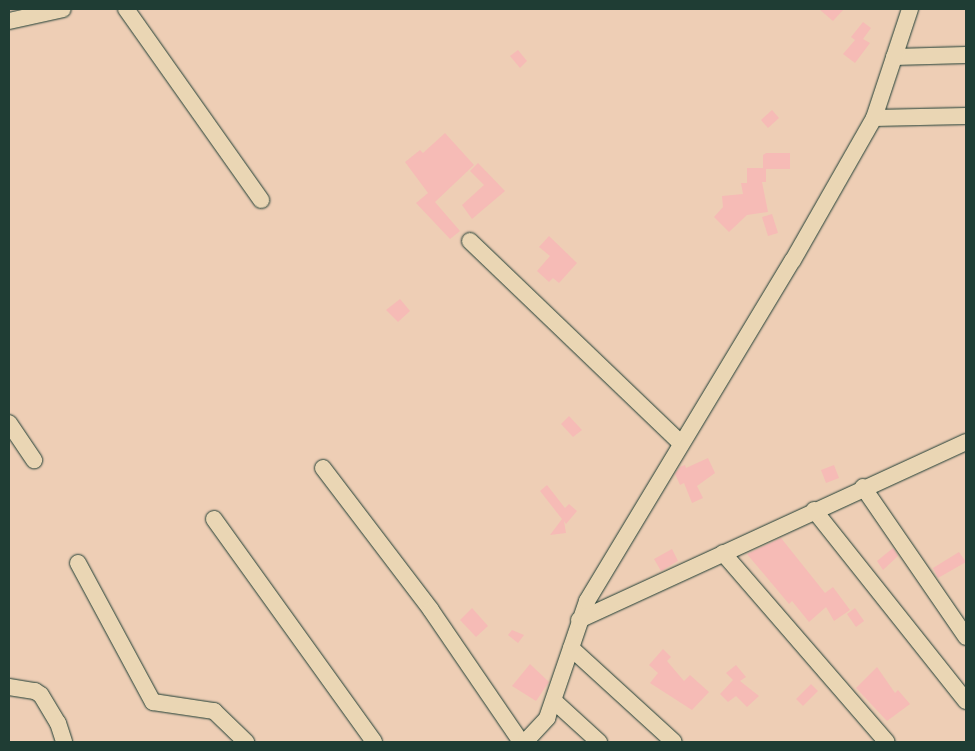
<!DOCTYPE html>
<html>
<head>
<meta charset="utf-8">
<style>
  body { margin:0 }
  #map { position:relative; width:975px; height:751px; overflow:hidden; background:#eeceb5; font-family:Mali,sans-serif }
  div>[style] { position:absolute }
  .building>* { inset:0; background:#f6bbb6 }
  .roads { filter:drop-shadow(0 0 1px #1f3d34) drop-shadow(0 0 1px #1f3d34) }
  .minor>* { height:16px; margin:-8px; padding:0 8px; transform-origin:8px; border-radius:8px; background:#ead6b4 }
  span { translate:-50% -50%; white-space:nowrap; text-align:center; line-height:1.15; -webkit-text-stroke:4px #ead6b4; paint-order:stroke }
  .frame { position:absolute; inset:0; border:10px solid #1f3d34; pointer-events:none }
</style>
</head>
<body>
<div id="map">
  <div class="building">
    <div style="clip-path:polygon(819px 9px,844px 9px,833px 21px)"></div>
    <div style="clip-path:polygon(863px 22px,871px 28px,863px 39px,870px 43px,855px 63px,843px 54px,855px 40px,851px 37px)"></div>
    <div style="clip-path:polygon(518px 50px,527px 61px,520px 68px,510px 56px)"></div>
    <div style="clip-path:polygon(772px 110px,779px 118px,768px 128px,761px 120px)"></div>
    <div style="clip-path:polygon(445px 133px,474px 165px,435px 202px,460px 231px,450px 239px,416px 203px,428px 193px,405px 162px,420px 150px,423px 153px)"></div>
    <div style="clip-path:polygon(766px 153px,790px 153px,790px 169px,766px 169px,766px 182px,762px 182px,768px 212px,747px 215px,729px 232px,714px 217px,723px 207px,722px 196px,743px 194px,741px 183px,747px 183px,747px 168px,763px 168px,763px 155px)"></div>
    <div style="clip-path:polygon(478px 163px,505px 191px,472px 219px,462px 205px,484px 185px,470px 171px)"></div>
    <div style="clip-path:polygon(772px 214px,778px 233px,768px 236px,762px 217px)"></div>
    <div style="clip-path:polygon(549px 236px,577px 263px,559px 283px,553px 278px,549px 282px,537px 271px,550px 256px,539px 247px)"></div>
    <div style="clip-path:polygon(400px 299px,410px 311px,398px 322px,386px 310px)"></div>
    <div style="clip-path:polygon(569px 416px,582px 430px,573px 437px,561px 424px)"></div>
    <div style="clip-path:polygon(708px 458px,715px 473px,697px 486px,703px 498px,692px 503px,684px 483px,680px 485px,675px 474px,680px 467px,685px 465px,686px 468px)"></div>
    <div style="clip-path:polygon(834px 465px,839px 478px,826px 483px,821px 470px)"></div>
    <div style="clip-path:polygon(547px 485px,565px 508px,569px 504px,577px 511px,566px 524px,564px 521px,566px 533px,550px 535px,562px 519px,540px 491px)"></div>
    <div style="clip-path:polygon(781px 538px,825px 593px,833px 587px,850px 610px,834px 621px,826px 607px,809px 622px,792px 601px,789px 604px,747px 554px)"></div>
    <div style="clip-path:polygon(893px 548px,898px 556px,883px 570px,877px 561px)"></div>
    <div style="clip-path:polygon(672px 549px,678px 561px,661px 571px,654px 559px)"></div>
    <div style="clip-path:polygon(959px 552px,966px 562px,938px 578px,933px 568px)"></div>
    <div style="clip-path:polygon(472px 608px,488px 626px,476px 637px,460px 620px)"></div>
    <div style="clip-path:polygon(855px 608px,864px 621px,856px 627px,847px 614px)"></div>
    <div style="clip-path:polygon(512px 630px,524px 635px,518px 643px,508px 635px)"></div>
    <div style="clip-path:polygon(663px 649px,671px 657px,667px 661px,684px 681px,690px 675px,709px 692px,692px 710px,650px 683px,658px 673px,649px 665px)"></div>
    <div style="clip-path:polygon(530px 664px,549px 682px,536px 701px,512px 686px)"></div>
    <div style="clip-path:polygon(736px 665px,746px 677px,740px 681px,759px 696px,747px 707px,736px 696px,728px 702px,720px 694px,733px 680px,726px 673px)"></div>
    <div style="clip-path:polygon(877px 667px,895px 693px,898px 690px,910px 704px,887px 721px,856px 688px)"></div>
    <div style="clip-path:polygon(811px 684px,818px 691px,803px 706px,796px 699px)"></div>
  </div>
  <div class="roads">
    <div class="minor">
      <div style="left:126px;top:9px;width:234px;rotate:54.7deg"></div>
      <div style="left:9px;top:21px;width:55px;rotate:-12.5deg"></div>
      <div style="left:894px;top:57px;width:72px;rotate:-1.6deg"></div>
      <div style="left:874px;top:118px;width:92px;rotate:-1.2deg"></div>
      <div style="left:470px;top:241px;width:292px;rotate:43.8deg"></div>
      <div style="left:9px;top:423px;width:45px;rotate:56deg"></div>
      <div style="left:323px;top:468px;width:178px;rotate:52.7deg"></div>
      <div style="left:431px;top:610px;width:160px;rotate:55.7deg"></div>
      <div style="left:863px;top:487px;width:182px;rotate:55.5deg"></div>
      <div style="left:814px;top:510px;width:244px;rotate:51.5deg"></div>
      <div style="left:214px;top:519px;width:274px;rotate:54.3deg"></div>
      <div style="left:723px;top:553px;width:250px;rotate:49.1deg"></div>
      <div style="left:78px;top:563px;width:158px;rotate:61.7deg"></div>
      <div style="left:153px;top:702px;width:62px;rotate:8.4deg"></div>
      <div style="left:214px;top:711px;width:45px;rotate:44.1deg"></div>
      <div style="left:579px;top:620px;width:426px;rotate:-24.7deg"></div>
      <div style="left:571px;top:648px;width:139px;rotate:42.4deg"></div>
      <div style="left:9px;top:687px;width:26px;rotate:9deg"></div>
      <div style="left:35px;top:691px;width:7px;rotate:34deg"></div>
      <div style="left:41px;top:695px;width:33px;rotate:59deg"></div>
      <div style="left:58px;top:723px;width:20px;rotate:72deg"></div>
      <div style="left:554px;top:701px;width:61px;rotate:42.3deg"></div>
      <div style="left:525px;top:742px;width:33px;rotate:-47deg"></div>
      <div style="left:547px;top:718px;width:124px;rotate:-71.1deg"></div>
      <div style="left:587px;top:601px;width:398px;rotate:-58.9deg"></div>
      <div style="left:793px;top:260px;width:163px;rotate:-60.3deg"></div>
      <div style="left:874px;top:118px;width:115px;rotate:-71.7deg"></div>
    </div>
  </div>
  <div class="frame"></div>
</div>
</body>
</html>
